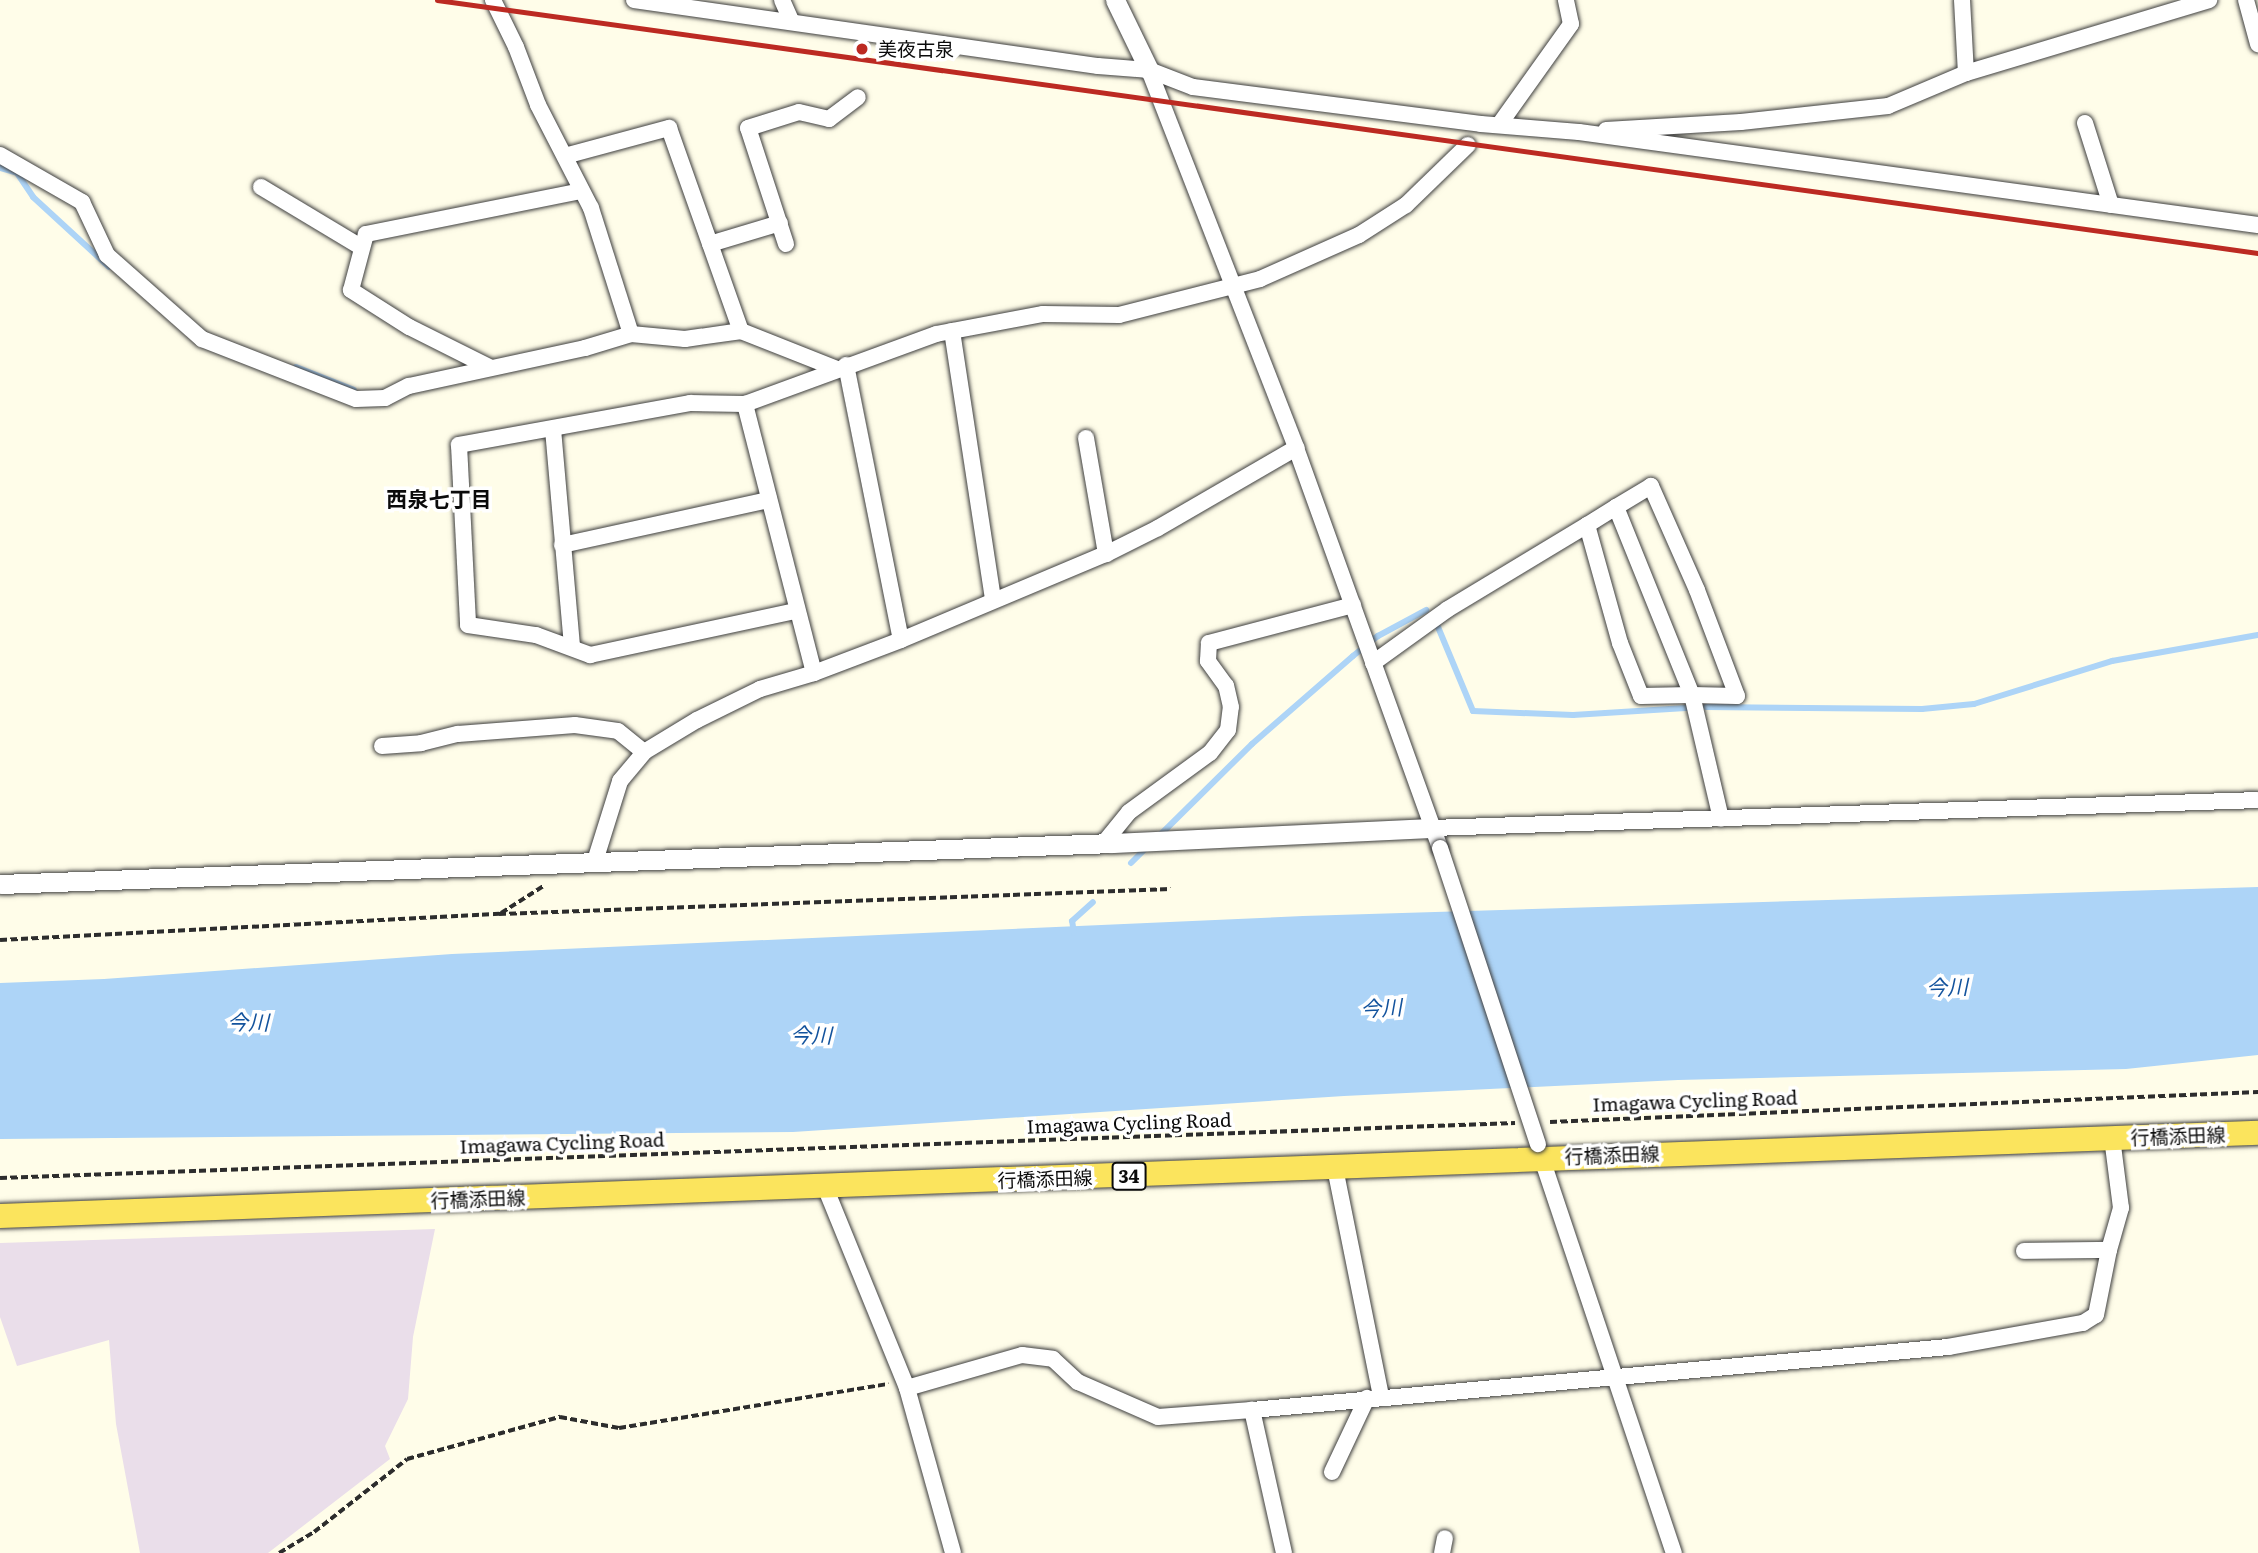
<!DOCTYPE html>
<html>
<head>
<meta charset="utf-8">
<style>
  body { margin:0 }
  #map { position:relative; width:2258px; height:1553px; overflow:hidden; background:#fffde9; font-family:Literata,"Noto Sans JP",serif }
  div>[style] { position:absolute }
  .industrial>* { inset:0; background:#eadeea }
  .water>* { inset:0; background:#add4f7 }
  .stream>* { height:6px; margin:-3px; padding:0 3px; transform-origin:3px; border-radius:3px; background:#add4f7 }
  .path>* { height:3.5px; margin-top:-1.75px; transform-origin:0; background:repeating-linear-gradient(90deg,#2d2d2d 0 7px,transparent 0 10.5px) }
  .roads { filter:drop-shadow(0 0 2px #3e3e3e) drop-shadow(0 0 2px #3e3e3e) }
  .minor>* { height:16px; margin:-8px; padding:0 8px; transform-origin:8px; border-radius:8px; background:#fff }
  .tertiary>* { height:19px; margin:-9.5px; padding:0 9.5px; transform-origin:9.5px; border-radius:9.5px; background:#fff }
  .primary>* { height:24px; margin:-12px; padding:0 12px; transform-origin:12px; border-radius:12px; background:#fbe45d }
  .rail>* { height:5px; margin:-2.5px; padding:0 2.5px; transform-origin:2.5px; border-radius:2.5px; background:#bc2a22 }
  .bridges { filter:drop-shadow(0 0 2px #3e3e3e) drop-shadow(0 0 2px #3e3e3e) }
  .minor-bridge>* { height:16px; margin:-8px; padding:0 8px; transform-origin:8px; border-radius:8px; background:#fff }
  .dots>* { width:19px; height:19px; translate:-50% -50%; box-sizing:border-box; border:4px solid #fff; border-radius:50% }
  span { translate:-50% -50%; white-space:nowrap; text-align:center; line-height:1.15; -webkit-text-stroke:7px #fff; paint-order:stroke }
  .shield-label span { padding:2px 5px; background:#fff; border:2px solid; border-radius:5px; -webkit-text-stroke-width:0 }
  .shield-label { font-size:18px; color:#0b0b0b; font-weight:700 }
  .poi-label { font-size:19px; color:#0b0b0b }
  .left { translate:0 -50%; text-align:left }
  .street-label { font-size:19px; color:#0b0b0b }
  .neighbourhood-label { font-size:21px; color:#0b0b0b; font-weight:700 }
  .water-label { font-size:21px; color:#13539d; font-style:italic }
</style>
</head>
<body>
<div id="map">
  <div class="industrial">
    <div style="clip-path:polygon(435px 1229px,413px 1337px,408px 1399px,385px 1446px,390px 1459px,268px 1553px,140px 1553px,116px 1424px,109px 1340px,17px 1366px,0 1317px,0 1243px)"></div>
  </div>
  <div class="water">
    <div style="clip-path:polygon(2258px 887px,2258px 1055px,2126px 1069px,1678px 1080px,1344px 1096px,793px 1132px,0 1139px,0 983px,104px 979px,452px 954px,1303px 916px)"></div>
  </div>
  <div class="stream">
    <div style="left:0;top:168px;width:18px;rotate:16deg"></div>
    <div style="left:17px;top:173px;width:29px;rotate:56deg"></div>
    <div style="left:33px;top:197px;width:103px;rotate:42.6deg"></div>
    <div style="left:296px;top:367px;width:62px;rotate:21.6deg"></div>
    <div style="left:1438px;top:627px;width:91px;rotate:67.4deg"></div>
    <div style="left:1473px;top:711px;width:100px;rotate:2.3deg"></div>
    <div style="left:1573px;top:715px;width:113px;rotate:-3.5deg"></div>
    <div style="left:1706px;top:707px;width:216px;rotate:0.5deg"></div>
    <div style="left:1922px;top:709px;width:52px;rotate:-5.5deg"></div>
    <div style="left:1974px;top:704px;width:145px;rotate:-17.3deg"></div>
    <div style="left:2112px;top:661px;width:148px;rotate:-10.1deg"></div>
    <div style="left:1159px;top:836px;width:131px;rotate:-44.7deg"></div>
    <div style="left:1252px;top:744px;width:134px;rotate:-41.1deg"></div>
    <div style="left:1353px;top:656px;width:32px;rotate:-39deg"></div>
    <div style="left:1378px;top:636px;width:55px;rotate:-28.4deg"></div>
    <div style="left:1131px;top:863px;width:24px;rotate:-45deg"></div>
    <div style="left:1074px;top:933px;width:12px;rotate:-99deg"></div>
    <div style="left:1072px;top:921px;width:28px;rotate:-42deg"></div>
  </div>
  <div class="path">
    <div style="left:501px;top:913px;width:52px;rotate:-32.5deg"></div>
    <div style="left:0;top:940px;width:500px;rotate:-3deg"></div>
    <div style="left:499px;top:914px;width:672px;rotate:-2.13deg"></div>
    <div style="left:1550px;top:1122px;width:709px;rotate:-2.43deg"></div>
    <div style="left:0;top:1178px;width:1516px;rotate:-2.08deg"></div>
    <div style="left:279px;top:1553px;width:41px;rotate:-31deg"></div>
    <div style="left:314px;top:1532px;width:118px;rotate:-38.1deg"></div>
    <div style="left:407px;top:1459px;width:159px;rotate:-15.4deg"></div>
    <div style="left:560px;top:1417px;width:60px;rotate:10.6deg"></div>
    <div style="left:619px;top:1428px;width:273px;rotate:-9.3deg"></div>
  </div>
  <div class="roads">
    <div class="minor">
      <div style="left:493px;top:0;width:52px;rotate:63.9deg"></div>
      <div style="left:516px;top:47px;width:62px;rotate:69.2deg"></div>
      <div style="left:538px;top:105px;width:116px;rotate:62.8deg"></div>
      <div style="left:591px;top:208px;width:132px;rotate:72.4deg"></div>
      <div style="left:634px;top:0;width:469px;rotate:8.1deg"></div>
      <div style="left:1098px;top:66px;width:51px;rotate:4.5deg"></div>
      <div style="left:1149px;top:70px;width:47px;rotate:21.1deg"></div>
      <div style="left:1193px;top:87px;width:290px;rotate:7.3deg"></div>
      <div style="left:1481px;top:124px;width:98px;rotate:4.7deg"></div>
      <div style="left:1579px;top:132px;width:685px;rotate:7.8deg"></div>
      <div style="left:782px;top:0;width:24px;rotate:66deg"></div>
      <div style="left:1962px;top:0;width:73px;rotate:86.9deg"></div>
      <div style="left:2246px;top:0;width:46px;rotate:74.7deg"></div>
      <div style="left:1149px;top:70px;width:406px;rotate:68.7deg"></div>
      <div style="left:1296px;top:448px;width:425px;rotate:70.2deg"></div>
      <div style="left:2085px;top:123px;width:86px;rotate:72.4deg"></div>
      <div style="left:1499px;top:125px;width:124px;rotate:-54.5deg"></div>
      <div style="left:1571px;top:24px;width:25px;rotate:-102deg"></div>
      <div style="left:1606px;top:130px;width:135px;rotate:-3.4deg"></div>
      <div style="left:1741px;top:122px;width:148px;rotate:-6.2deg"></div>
      <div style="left:1888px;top:106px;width:85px;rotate:-22.9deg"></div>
      <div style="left:1966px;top:73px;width:254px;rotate:-16.7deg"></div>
      <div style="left:0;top:155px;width:95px;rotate:29.8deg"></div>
      <div style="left:82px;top:202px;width:59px;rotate:64.7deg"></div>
      <div style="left:107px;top:255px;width:127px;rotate:41.5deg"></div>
      <div style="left:202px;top:339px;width:165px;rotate:21.3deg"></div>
      <div style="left:356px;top:399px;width:29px;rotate:-2deg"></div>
      <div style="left:385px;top:398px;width:27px;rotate:-27deg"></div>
      <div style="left:409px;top:386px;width:180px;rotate:-12.2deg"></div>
      <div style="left:585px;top:348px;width:48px;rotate:-16.9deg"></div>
      <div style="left:631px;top:334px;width:54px;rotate:5.3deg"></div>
      <div style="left:685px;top:339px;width:57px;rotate:-8.1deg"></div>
      <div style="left:741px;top:331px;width:103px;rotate:21.6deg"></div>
      <div style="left:565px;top:156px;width:108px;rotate:-15.1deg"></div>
      <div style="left:669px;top:128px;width:215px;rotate:70.5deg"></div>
      <div style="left:261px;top:187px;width:117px;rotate:31deg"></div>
      <div style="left:710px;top:244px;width:73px;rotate:-16.7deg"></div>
      <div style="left:786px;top:244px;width:122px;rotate:-108.1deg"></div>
      <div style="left:748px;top:128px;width:53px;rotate:-17.4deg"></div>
      <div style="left:799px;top:112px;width:31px;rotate:13deg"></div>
      <div style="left:829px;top:119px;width:36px;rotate:-37deg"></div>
      <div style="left:952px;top:331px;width:271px;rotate:81.3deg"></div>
      <div style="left:846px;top:365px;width:280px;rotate:78.7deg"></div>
      <div style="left:489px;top:367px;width:89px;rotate:-153.4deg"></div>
      <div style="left:409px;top:327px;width:69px;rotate:-147.5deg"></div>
      <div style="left:351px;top:290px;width:58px;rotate:-75deg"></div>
      <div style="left:366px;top:234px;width:219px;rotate:-11.3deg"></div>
      <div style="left:745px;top:404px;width:55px;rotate:-179deg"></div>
      <div style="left:690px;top:403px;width:235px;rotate:169.7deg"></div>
      <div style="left:459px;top:445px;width:180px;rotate:87.1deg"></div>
      <div style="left:468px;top:625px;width:69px;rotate:8.4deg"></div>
      <div style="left:536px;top:635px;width:58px;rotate:20.3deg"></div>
      <div style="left:590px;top:655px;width:211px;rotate:-12.1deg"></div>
      <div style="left:553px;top:429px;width:219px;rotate:85deg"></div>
      <div style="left:1086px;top:438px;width:118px;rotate:80.2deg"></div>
      <div style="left:1616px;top:507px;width:34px;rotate:148deg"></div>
      <div style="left:1587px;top:525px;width:123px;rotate:74.4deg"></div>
      <div style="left:1620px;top:643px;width:57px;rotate:68.4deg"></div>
      <div style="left:1641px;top:696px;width:51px;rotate:-1.1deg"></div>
      <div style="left:1692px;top:695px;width:45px;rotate:1.3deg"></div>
      <div style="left:1737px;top:696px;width:113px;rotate:-110.7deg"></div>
      <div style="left:1697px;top:590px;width:114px;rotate:-113.9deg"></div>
      <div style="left:1651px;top:486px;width:41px;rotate:149deg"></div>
      <div style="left:1616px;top:507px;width:203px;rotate:68deg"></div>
      <div style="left:1692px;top:695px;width:127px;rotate:76.8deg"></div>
      <div style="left:562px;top:545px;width:212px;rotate:-12.3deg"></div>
      <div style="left:1373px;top:663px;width:92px;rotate:-35.8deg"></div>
      <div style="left:1448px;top:609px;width:162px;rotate:-31.1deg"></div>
      <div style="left:814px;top:673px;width:278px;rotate:-104.4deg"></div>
      <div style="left:745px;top:404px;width:203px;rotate:-20.1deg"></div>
      <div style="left:936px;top:334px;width:109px;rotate:-10.6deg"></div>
      <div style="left:1043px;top:314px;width:76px;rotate:0.8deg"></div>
      <div style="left:1119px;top:315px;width:146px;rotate:-14.3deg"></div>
      <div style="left:1260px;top:279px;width:108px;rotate:-24deg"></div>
      <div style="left:1359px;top:235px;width:56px;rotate:-32.6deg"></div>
      <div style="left:1406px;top:205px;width:86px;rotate:-44.1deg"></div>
      <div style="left:382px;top:746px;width:39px;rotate:-4deg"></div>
      <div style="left:421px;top:743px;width:38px;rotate:-14deg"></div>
      <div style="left:458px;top:734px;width:117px;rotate:-4.4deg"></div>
      <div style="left:575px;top:725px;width:43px;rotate:7.9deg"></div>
      <div style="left:618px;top:731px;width:33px;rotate:39deg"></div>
      <div style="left:1432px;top:828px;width:826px;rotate:-1.94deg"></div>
      <div style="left:1103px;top:844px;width:41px;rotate:-50.9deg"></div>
      <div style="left:1129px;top:812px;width:100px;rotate:-36.1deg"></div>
      <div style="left:1210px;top:753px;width:29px;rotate:-52deg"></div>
      <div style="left:1228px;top:730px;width:23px;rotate:-83deg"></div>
      <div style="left:1231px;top:707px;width:22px;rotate:-103deg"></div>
      <div style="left:1226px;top:686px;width:31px;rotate:-126deg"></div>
      <div style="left:1208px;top:661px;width:18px;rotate:-87deg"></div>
      <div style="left:1209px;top:643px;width:149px;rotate:-14.8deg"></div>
      <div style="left:595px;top:861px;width:84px;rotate:-72.6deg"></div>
      <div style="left:620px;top:781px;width:38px;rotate:-50deg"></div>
      <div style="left:644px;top:752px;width:62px;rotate:-31.1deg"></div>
      <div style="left:697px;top:720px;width:70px;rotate:-26.2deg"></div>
      <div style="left:760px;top:689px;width:56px;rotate:-16.5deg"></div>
      <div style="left:814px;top:673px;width:93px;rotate:-20.8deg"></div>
      <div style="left:901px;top:640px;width:222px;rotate:-22.8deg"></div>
      <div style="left:1106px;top:554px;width:58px;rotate:-26.6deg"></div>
      <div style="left:1158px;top:528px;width:160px;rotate:-30.1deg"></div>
      <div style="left:1540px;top:1153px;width:422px;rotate:71.5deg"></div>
      <div style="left:1335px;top:1168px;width:234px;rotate:78.6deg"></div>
      <div style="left:825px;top:1187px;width:217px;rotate:67.8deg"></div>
      <div style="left:907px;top:1388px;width:171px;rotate:74.4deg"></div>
      <div style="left:2024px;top:1251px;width:85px;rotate:-0.7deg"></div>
      <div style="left:907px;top:1388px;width:120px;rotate:-16deg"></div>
      <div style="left:1022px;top:1355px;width:31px;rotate:7deg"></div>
      <div style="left:1053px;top:1359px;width:34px;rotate:43deg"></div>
      <div style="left:1078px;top:1382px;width:87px;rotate:23.6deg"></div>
      <div style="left:1158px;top:1417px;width:94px;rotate:-4.3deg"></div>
      <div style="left:1332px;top:1472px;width:82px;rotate:-64.7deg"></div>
      <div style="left:1284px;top:1553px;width:147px;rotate:-102.6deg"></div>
      <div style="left:1252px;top:1410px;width:699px;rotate:-5.17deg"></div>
      <div style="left:1948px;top:1347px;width:137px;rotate:-10.1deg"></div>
      <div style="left:2083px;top:1323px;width:15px;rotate:-32deg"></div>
      <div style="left:2096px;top:1315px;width:66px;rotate:-78.7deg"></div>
      <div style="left:2109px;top:1250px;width:44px;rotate:-74.1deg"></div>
      <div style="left:2121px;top:1208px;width:71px;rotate:-97.3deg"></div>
      <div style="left:1442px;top:1553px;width:15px;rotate:-79deg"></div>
    </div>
    <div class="tertiary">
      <div style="left:1115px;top:0;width:78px;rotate:64.1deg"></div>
      <div style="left:0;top:884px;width:1113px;rotate:-2.11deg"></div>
      <div style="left:1112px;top:843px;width:320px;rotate:-2.7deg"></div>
    </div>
    <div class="primary">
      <div style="left:0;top:1216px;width:2260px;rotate:-2.11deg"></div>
    </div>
  </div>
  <div class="rail">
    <div style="left:437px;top:0;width:1838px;rotate:7.91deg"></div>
  </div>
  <div class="bridges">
    <div class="minor-bridge">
      <div style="left:1440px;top:848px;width:312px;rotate:71.7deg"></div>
    </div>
  </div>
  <div class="dots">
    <div style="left:862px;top:49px;background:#bc2a22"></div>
  </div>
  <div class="shield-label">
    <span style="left:1129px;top:1176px">34</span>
  </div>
  <div class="poi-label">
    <span class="left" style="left:878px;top:49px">美夜古泉</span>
  </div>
  <div class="street-label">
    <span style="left:1695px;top:1101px;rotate:-2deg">Imagawa Cycling Road</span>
    <span style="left:1129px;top:1123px;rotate:-2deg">Imagawa Cycling Road</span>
    <span style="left:2178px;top:1136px;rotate:-2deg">行橋添田線</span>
    <span style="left:562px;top:1143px;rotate:-2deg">Imagawa Cycling Road</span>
    <span style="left:1612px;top:1155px;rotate:-2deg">行橋添田線</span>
    <span style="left:1045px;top:1179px;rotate:-2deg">行橋添田線</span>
    <span style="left:478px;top:1199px;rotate:-2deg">行橋添田線</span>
  </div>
  <div class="neighbourhood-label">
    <span style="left:439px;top:498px">西泉七丁目</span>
  </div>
  <div class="water-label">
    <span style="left:1947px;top:986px;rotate:-2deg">今川</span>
    <span style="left:1381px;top:1007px;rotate:-4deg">今川</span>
    <span style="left:248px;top:1021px">今川</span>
    <span style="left:811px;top:1034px">今川</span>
  </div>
</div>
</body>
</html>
